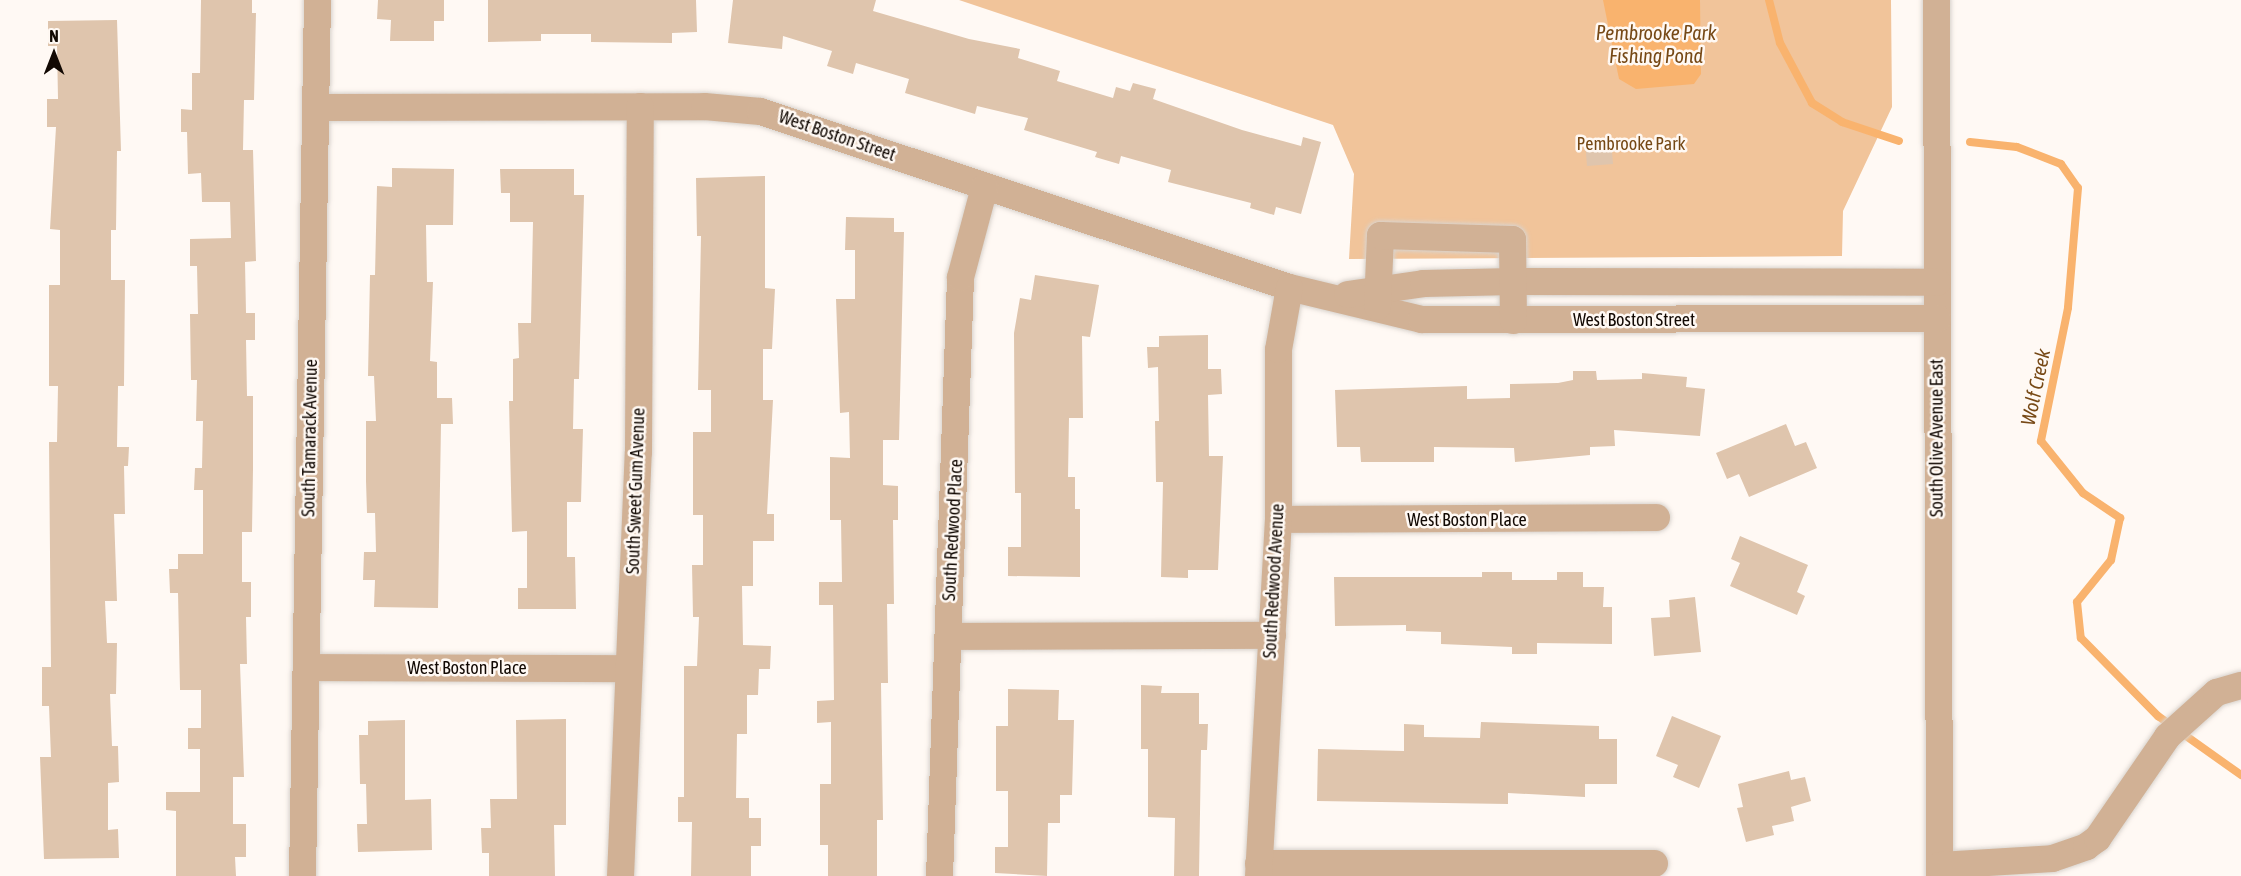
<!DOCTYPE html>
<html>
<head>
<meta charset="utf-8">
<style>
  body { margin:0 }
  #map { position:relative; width:2241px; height:876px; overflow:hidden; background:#fff9f4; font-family:"Asap Condensed",sans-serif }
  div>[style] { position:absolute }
  .green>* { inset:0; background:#f1c49a }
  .water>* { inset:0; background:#f9b36e }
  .stream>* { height:8px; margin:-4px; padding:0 4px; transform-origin:4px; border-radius:4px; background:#f9b36e }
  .building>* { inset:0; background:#dfc5ad }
  .roads { filter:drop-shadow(0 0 2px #d9d3cd) drop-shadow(0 0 2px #d9d3cd) }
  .minor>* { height:27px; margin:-13.5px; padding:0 13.5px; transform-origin:13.5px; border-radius:13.5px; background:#d1b195 }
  span { translate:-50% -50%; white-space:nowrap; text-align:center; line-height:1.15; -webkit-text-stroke:5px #fff9f4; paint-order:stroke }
  .street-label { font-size:18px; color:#120903 }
  .park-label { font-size:18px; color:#754814 }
  .water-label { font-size:20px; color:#774916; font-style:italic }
  .north { position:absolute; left:24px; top:24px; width:60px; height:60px; -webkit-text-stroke:4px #fff9f4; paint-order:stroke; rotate:0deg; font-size:16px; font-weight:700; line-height:24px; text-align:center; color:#120903 }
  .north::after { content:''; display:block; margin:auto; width:21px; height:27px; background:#120903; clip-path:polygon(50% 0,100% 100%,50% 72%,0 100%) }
</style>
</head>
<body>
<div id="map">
  <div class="green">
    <div style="clip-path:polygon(959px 0,1891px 0,1892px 107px,1843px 211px,1842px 256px,1349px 259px,1354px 174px,1333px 125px)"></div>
  </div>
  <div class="water">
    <div style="clip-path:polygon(1603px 0,1700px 0,1701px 74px,1694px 84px,1636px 89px,1619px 79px)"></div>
  </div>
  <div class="stream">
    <div style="left:1769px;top:0;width:44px;rotate:75.7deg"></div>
    <div style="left:1780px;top:43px;width:68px;rotate:61.9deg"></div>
    <div style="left:1812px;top:103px;width:36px;rotate:32deg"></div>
    <div style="left:1842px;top:122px;width:60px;rotate:18.4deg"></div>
    <div style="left:1970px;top:142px;width:47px;rotate:6.1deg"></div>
    <div style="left:2017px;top:147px;width:47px;rotate:21.1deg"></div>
    <div style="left:2061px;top:164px;width:29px;rotate:55deg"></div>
    <div style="left:2078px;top:188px;width:120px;rotate:94.8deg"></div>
    <div style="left:2068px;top:308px;width:136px;rotate:101.5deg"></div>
    <div style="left:2041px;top:441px;width:67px;rotate:51.1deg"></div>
    <div style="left:2083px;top:493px;width:45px;rotate:34deg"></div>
    <div style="left:2120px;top:518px;width:43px;rotate:102.1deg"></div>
    <div style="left:2111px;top:560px;width:54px;rotate:129deg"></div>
    <div style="left:2077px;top:602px;width:36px;rotate:84deg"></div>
    <div style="left:2081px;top:638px;width:110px;rotate:45.4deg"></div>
    <div style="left:2158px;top:716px;width:102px;rotate:35.4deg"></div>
  </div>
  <div class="building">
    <div style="clip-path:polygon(201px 0,252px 0,252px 13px,256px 13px,254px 100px,244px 100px,243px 150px,253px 150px,256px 261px,245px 262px,246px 313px,255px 313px,255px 340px,246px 340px,247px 396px,253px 396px,253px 469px,252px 532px,242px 532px,242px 582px,251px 582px,251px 617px,246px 617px,247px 664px,240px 664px,244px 777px,233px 777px,233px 824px,246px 824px,246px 857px,235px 857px,236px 876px,176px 876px,176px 811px,166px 810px,166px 792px,200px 792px,200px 749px,188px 749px,188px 728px,201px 728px,201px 690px,180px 690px,178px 593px,170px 593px,169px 569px,178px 569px,178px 554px,203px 554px,203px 490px,194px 490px,195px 468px,202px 468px,203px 421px,196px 421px,197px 380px,191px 380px,190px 314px,198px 314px,197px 266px,190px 266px,190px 239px,231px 238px,230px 202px,202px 202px,201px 173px,188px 174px,187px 132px,181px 132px,181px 109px,192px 110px,192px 73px,200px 73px)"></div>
    <div style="clip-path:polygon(378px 0,444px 0,444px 21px,434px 21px,434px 41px,390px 41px,391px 20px,377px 19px)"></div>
    <div style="clip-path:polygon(488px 0,696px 0,697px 32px,672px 33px,672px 43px,591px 42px,591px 34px,541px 34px,541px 41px,488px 42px)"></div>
    <div style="clip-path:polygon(733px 0,876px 0,873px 11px,969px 39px,1020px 49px,1018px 58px,1060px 71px,1057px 81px,1113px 98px,1116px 87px,1130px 91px,1133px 83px,1156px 89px,1153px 99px,1242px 130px,1301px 146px,1303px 137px,1321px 142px,1301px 214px,1276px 207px,1274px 215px,1250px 208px,1251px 203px,1168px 182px,1171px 170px,1121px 156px,1119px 164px,1095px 157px,1097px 152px,1024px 130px,1028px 118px,977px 106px,975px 114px,905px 93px,909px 79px,856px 63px,853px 74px,827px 66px,832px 51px,783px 36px,782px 49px,728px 43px)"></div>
    <div style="clip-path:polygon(117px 20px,121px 151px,117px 151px,116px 230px,111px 230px,111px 280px,125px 280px,124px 386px,118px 386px,117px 447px,129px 447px,128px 466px,124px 466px,125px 514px,114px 514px,117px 601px,105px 601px,107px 643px,117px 643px,116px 694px,110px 694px,112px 746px,118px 746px,119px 782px,108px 783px,108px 830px,118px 829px,119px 858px,44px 859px,40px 757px,51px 757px,49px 706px,42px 706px,42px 667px,51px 667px,49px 442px,57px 442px,58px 386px,49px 386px,49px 285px,60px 285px,60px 230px,50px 229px,56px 127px,47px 127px,47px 99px,58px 99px,57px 46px,48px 46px,48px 21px)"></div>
    <div style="clip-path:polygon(1611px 138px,1613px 164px,1587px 166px,1585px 141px)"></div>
    <div style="clip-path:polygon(392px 168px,454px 169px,453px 225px,426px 225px,427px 282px,433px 282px,430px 361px,437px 362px,437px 398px,452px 398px,453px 424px,441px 424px,438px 608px,374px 607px,375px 580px,363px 580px,364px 552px,376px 552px,375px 513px,367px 513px,366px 481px,366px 421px,376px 421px,374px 376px,368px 376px,370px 275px,375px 275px,377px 186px,392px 187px)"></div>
    <div style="clip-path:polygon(500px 169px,574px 169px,574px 195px,584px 195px,579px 379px,574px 379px,573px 429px,583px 429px,581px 502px,567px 502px,567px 557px,575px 557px,576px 609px,518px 609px,518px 588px,527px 588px,527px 531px,512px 532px,509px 401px,513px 401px,513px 359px,519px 358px,518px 323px,531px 323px,533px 222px,510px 222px,510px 193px,501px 193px)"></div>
    <div style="clip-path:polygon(765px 176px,765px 288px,775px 289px,772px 349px,763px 349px,763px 400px,773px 400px,767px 514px,774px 514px,774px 541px,753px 541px,753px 586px,742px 586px,743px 645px,771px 646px,770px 669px,759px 669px,758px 695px,747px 695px,747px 734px,737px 734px,736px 798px,749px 798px,749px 818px,761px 818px,761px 846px,751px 846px,751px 876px,691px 876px,692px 822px,678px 822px,678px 797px,684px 797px,684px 666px,697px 666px,699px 617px,693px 617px,692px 565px,703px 565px,703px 515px,693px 515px,693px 432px,711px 432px,711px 390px,698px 390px,701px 236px,697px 236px,696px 178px)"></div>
    <div style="clip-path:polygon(846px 217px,894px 218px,894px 232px,904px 232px,899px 440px,883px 440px,883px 485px,898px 486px,898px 520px,893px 520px,894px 604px,887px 604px,888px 683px,881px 683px,883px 820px,877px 820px,877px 876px,828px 876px,828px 845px,820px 845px,820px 784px,831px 784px,831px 722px,817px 723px,817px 701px,834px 700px,833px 605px,819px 605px,819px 582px,842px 582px,841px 520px,830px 520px,830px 457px,850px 458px,849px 412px,840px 413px,836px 299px,855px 299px,855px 250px,845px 250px)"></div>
    <div style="clip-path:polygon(1035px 275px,1099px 285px,1090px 337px,1082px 336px,1083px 418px,1069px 418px,1068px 477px,1075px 477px,1075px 509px,1080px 509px,1080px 577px,1008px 576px,1008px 547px,1021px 547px,1021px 493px,1015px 493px,1014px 333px,1020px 298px,1031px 300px)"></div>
    <div style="clip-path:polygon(1208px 335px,1208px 369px,1221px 369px,1222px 394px,1208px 395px,1209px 456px,1223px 456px,1218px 570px,1188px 570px,1188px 578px,1161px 577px,1163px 482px,1156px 482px,1155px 421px,1159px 421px,1158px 367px,1148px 368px,1147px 347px,1159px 347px,1159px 336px)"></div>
    <div style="clip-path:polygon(1573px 371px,1596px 371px,1597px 380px,1642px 379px,1642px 373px,1687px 377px,1686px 387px,1705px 389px,1700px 436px,1614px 430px,1615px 446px,1590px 447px,1590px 455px,1515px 462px,1514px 448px,1434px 447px,1434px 462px,1361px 462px,1360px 447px,1337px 447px,1335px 390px,1467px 386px,1467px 399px,1510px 398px,1510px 384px,1558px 383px,1573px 380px)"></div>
    <div style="clip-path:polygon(1786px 424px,1795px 446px,1806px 442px,1817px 468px,1749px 497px,1739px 474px,1727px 479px,1716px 453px)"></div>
    <div style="clip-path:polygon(1740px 536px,1808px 565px,1797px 592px,1805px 596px,1797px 615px,1730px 586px,1740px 563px,1731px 559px)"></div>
    <div style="clip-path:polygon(1482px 572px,1512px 572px,1512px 580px,1557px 580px,1557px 572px,1583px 572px,1583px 587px,1604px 587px,1603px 607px,1612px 607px,1612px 644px,1537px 643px,1537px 654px,1512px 654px,1512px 647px,1441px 644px,1441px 632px,1406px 631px,1406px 625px,1335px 626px,1334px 577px,1482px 577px)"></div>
    <div style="clip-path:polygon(1695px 597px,1701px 652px,1654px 656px,1651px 618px,1670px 617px,1669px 600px)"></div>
    <div style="clip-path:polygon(1141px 685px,1162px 686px,1161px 693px,1199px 693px,1199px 724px,1208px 724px,1207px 750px,1201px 750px,1199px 876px,1174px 876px,1175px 818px,1148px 817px,1148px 749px,1141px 749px)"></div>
    <div style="clip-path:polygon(1008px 689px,1059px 690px,1058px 720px,1074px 720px,1072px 795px,1060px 795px,1060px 823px,1048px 823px,1047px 876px,995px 873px,995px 847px,1008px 847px,1008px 791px,996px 791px,996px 726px,1008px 726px)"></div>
    <div style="clip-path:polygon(1672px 716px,1721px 736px,1699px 788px,1673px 777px,1678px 765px,1656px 756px)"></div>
    <div style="clip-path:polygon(566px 719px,566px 825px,554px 825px,555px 876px,489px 876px,489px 853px,482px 853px,481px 828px,491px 828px,490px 799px,517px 799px,516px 720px)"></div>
    <div style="clip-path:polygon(405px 720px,405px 800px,431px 799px,432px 850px,358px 852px,357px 824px,367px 824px,366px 784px,360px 784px,359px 735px,368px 735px,368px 721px)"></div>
    <div style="clip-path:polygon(1481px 722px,1599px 726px,1599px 739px,1617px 739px,1617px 784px,1585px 784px,1585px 797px,1508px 793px,1508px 804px,1317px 801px,1318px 749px,1404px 751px,1404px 724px,1424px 725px,1424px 737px,1480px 738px)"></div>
    <div style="clip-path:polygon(1789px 771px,1791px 780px,1805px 777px,1811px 801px,1791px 807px,1794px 821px,1772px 826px,1774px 835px,1746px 842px,1737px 808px,1743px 807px,1738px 784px)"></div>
  </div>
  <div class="roads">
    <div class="minor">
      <div style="left:1936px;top:0;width:876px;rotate:89.8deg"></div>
      <div style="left:318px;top:107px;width:386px;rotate:-0.1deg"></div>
      <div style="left:704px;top:106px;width:56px;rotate:5.1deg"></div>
      <div style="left:760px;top:111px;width:558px;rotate:18.4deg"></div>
      <div style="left:1289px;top:287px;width:136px;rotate:13.6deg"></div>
      <div style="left:1421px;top:319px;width:516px;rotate:-0.11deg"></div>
      <div style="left:1347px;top:294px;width:77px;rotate:-8.2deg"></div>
      <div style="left:1423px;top:283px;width:90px;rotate:-1.3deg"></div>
      <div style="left:1513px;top:281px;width:424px;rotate:0.1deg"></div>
      <div style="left:1377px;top:306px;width:71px;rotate:-87.6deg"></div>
      <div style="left:1380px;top:235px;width:132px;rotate:1.7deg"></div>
      <div style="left:1512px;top:239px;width:81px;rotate:89.3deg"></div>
      <div style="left:1278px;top:519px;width:378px;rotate:-0.3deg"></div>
      <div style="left:948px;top:636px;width:324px;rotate:-0.2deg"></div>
      <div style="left:306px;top:667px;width:321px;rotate:0.2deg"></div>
      <div style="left:1258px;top:863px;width:396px"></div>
      <div style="left:1939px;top:865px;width:113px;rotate:-3.5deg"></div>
      <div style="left:2052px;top:858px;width:36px;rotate:-19deg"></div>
      <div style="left:2086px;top:846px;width:14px;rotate:-36deg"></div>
      <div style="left:2097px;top:838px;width:124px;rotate:-55.5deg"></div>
      <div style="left:2167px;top:736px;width:66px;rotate:-41.9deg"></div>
      <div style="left:2216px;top:692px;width:26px;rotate:-16deg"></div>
      <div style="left:302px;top:876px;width:876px;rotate:-89.02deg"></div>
      <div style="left:620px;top:876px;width:424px;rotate:-87.6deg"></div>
      <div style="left:638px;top:452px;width:346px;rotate:-89.7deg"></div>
      <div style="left:939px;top:876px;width:599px;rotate:-87.99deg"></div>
      <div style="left:960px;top:277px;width:93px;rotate:-75.1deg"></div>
      <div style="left:1258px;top:876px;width:358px;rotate:-86.8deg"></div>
      <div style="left:1278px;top:519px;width:170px;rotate:-90deg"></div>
      <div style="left:1278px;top:349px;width:63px;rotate:-79.9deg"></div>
    </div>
  </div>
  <div class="street-label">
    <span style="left:837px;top:136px;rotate:19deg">West Boston Street</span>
    <span style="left:1634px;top:320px">West Boston Street</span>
    <span style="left:310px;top:438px;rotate:-89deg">South Tamarack Avenue</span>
    <span style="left:1937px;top:438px;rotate:-90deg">South Olive Avenue East</span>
    <span style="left:636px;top:491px;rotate:-88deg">South Sweet Gum Avenue</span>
    <span style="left:1467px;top:520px">West Boston Place</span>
    <span style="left:953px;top:530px;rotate:-87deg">South Redwood Place</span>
    <span style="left:1274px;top:581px;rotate:-87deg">South Redwood Avenue</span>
    <span style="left:467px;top:668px">West Boston Place</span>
  </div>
  <div class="park-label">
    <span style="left:1631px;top:144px">Pembrooke Park</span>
  </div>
  <div class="water-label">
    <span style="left:1656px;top:44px">Pembrooke Park<br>Fishing Pond</span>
    <span style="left:2035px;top:387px;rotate:-78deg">Wolf Creek</span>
  </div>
  <div class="north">N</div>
</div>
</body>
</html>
